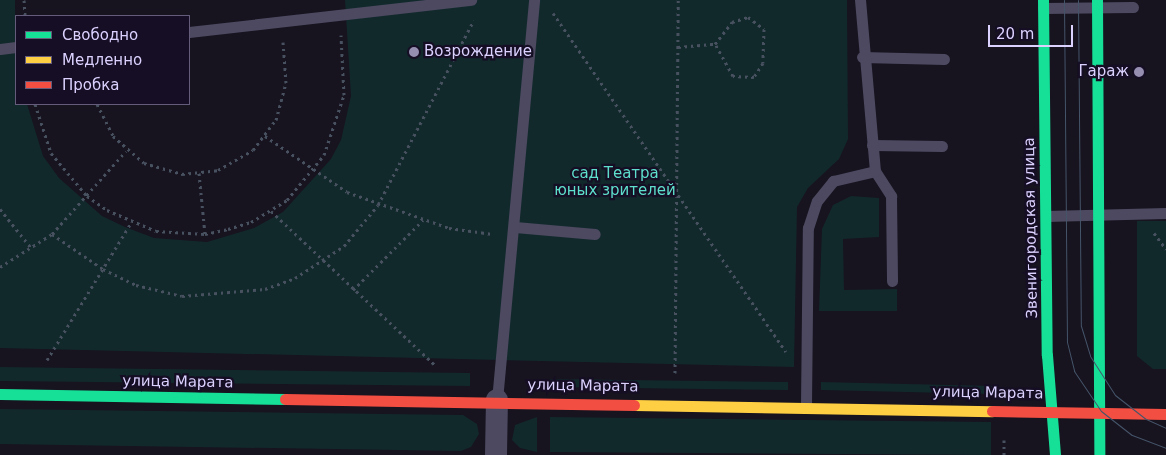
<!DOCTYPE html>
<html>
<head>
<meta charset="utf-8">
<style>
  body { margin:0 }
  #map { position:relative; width:1166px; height:455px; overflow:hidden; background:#17131f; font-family:"DejaVu Sans",sans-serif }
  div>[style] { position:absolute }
  .green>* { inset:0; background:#12292c }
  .path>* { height:3px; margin-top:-1.5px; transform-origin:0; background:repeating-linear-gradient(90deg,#475160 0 2.5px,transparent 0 6.5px) }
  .lane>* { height:11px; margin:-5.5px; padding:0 5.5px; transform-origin:5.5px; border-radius:5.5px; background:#4c4960 }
  .street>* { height:22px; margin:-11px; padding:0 11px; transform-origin:11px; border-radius:11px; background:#4c4960 }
  .fast>* { height:11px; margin:-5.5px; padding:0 5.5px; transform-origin:5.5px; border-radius:5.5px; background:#16e098 }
  .slow>* { height:11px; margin:-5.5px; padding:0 5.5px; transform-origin:5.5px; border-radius:5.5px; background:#ffcf43 }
  .jam>* { height:11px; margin:-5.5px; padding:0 5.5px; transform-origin:5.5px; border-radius:5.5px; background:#f24e42 }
  .tram>* { height:1px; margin:-0.5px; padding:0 0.5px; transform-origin:0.5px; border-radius:0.5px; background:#45556a }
  .dots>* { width:14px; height:14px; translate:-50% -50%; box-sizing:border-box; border:2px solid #150e24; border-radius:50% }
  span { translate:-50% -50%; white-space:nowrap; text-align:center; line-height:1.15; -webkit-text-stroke:4.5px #150e24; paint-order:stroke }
  .poi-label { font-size:15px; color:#dcd2ff }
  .left { translate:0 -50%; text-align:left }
  .right { translate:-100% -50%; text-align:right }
  .park-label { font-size:15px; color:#5edfcd }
  .street-label { font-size:15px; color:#dcd2ff }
  .legend { position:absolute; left:15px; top:15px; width:175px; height:90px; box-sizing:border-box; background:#150e24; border:1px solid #655c7c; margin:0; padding:6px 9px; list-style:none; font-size:15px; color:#dcd2ff }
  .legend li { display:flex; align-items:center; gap:10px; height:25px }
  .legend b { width:25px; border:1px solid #655c7c }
  .scale { position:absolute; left:988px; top:25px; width:85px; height:22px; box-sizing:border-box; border:2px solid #dcd2ff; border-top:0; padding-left:6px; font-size:15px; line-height:18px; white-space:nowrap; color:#dcd2ff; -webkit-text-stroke:4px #150e24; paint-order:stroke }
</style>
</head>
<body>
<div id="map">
  <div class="green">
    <div style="clip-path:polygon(0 0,15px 0,16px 104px,27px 104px,43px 156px,59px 178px,102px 216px,125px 227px,154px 238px,207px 242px,254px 228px,283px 212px,331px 159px,341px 140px,351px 96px,345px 0,847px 0,848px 139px,839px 159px,808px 188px,797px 207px,794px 367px,0 348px)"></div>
    <div style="clip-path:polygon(851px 196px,879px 198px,879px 237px,843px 239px,844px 290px,897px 289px,897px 311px,819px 311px,822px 229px,833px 205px)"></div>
    <div style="clip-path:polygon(1137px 221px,1166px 221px,1166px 369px,1153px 369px,1137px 356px)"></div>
    <div style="clip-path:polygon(0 367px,470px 373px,470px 386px,0 381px)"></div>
    <div style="clip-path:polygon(550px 379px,788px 382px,788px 390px,550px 387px)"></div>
    <div style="clip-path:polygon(821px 382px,993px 386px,992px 394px,821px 390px)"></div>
    <div style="clip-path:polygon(0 409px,463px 415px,477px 424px,479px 434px,471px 447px,461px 451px,0 444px)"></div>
    <div style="clip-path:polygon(537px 417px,537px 452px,520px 448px,512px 440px,515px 425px)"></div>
    <div style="clip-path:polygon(550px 417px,991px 422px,991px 455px,550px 452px)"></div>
  </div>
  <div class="path">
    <div style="left:24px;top:0;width:16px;rotate:86deg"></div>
    <div style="left:553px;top:13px;width:411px;rotate:55.5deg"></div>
    <div style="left:678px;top:47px;width:37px;rotate:-5deg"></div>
    <div style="left:715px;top:44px;width:28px;rotate:-52deg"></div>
    <div style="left:732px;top:22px;width:17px;rotate:-17deg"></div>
    <div style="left:748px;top:17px;width:20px;rotate:37deg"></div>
    <div style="left:764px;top:29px;width:34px;rotate:92deg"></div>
    <div style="left:763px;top:63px;width:17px;rotate:123deg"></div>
    <div style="left:754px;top:77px;width:21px;rotate:-177deg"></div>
    <div style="left:733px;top:76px;width:37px;rotate:-119deg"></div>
    <div style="left:35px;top:104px;width:52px;rotate:71.9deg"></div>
    <div style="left:51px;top:153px;width:56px;rotate:50.1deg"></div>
    <div style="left:87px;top:196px;width:24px;rotate:35deg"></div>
    <div style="left:107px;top:210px;width:53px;rotate:23.2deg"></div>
    <div style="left:156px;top:231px;width:49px;rotate:3.5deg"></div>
    <div style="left:205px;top:234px;width:24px;rotate:-12deg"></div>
    <div style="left:228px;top:229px;width:24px;rotate:-17deg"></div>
    <div style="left:251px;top:222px;width:42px;rotate:-31.4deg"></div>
    <div style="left:287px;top:200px;width:58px;rotate:-50.6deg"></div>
    <div style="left:324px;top:155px;width:63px;rotate:-71.6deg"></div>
    <div style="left:344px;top:95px;width:60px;rotate:-92.9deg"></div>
    <div style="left:97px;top:104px;width:36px;rotate:63deg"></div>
    <div style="left:113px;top:136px;width:41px;rotate:41.1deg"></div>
    <div style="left:144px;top:163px;width:40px;rotate:16deg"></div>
    <div style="left:182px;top:174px;width:36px;rotate:-6deg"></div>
    <div style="left:218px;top:170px;width:40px;rotate:-29.7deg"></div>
    <div style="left:253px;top:150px;width:38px;rotate:-53deg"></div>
    <div style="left:276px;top:120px;width:38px;rotate:-75deg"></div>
    <div style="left:286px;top:83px;width:41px;rotate:-94.2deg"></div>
    <div style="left:265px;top:136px;width:99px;rotate:34.3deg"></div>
    <div style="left:347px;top:192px;width:108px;rotate:19.4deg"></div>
    <div style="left:449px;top:228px;width:44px;rotate:7.8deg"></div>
    <div style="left:199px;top:173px;width:61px;rotate:84.4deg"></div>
    <div style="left:0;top:209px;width:51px;rotate:51.3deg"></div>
    <div style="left:271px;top:211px;width:224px;rotate:43.2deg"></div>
    <div style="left:1154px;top:233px;width:20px;rotate:53deg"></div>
    <div style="left:52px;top:234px;width:62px;rotate:34.5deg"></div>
    <div style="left:103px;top:269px;width:37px;rotate:26deg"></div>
    <div style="left:136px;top:285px;width:47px;rotate:13.4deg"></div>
    <div style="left:182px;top:296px;width:83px;rotate:-4.8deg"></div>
    <div style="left:265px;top:289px;width:32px;rotate:-20deg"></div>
    <div style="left:295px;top:278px;width:59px;rotate:-33.1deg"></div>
    <div style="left:344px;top:246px;width:53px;rotate:-50.3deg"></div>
    <div style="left:378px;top:205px;width:208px;rotate:-62.6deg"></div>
    <div style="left:0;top:267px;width:62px;rotate:-32.4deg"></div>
    <div style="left:52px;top:234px;width:111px;rotate:-48.3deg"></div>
    <div style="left:353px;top:290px;width:99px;rotate:-45deg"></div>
    <div style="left:47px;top:360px;width:161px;rotate:-58.5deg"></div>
    <div style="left:675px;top:373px;width:373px;rotate:-89.5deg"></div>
    <div style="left:1004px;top:455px;width:15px;rotate:-90deg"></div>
  </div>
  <div class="lane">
    <div style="left:1043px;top:8px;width:90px;rotate:-0.6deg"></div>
    <div style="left:189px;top:32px;width:284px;rotate:-6.5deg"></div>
    <div style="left:0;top:49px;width:16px;rotate:-7deg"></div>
    <div style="left:862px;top:57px;width:82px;rotate:1.4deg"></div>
    <div style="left:872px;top:145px;width:70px;rotate:0.8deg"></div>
    <div style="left:875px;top:171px;width:30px;rotate:57deg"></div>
    <div style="left:891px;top:196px;width:85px;rotate:89.3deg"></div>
    <div style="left:1046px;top:216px;width:120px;rotate:-1.4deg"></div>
    <div style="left:515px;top:227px;width:80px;rotate:5deg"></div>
    <div style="left:497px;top:400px;width:402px;rotate:-84.7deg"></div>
    <div style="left:806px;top:405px;width:177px;rotate:-89.4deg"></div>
    <div style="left:808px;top:228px;width:28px;rotate:-72deg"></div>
    <div style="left:817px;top:201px;width:26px;rotate:-51deg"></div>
    <div style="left:833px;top:181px;width:43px;rotate:-13.4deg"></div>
    <div style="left:875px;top:171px;width:172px;rotate:-95deg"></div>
  </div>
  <div class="street">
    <div style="left:496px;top:455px;width:55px;rotate:-89deg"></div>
  </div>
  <div class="fast">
    <div style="left:1043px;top:0;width:355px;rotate:89.4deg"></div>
    <div style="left:1047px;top:355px;width:100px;rotate:85.4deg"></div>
    <div style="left:1097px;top:0;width:455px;rotate:89.7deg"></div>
    <div style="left:0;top:394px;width:285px;rotate:1deg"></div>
  </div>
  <div class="slow">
    <div style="left:634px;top:405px;width:358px;rotate:1deg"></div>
  </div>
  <div class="jam">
    <div style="left:285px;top:399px;width:349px;rotate:1deg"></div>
    <div style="left:992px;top:411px;width:174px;rotate:1deg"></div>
  </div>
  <div class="tram">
    <div style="left:1064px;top:0;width:342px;rotate:89.5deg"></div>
    <div style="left:1067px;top:342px;width:30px;rotate:76deg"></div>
    <div style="left:1074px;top:371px;width:48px;rotate:56deg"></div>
    <div style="left:1101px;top:411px;width:39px;rotate:38deg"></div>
    <div style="left:1132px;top:435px;width:36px;rotate:21deg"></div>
    <div style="left:1078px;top:0;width:326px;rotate:89.5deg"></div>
    <div style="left:1081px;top:326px;width:31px;rotate:73deg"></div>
    <div style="left:1090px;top:356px;width:46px;rotate:57.3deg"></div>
    <div style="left:1115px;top:395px;width:39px;rotate:38deg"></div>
    <div style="left:1146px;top:419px;width:22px;rotate:24deg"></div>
  </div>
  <div class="dots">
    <div style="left:414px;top:52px;background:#978fb1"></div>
    <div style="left:1139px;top:72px;background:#978fb1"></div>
  </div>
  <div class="poi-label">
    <span class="left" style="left:424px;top:52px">Возрождение</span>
    <span class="right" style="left:1129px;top:72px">Гараж</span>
  </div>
  <div class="park-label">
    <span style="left:615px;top:182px">сад Театра<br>юных зрителей</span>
  </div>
  <div class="street-label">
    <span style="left:1031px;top:228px;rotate:-91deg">Звенигородская улица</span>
    <span style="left:178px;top:382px;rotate:1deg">улица Марата</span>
    <span style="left:583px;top:386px;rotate:1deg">улица Марата</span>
    <span style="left:988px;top:393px;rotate:1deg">улица Марата</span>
  </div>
  <ul class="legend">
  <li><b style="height:6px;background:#16e098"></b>Свободно</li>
  <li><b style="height:6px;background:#ffcf43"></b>Медленно</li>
  <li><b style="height:6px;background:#f24e42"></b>Пробка</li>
  </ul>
  <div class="scale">20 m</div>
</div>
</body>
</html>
